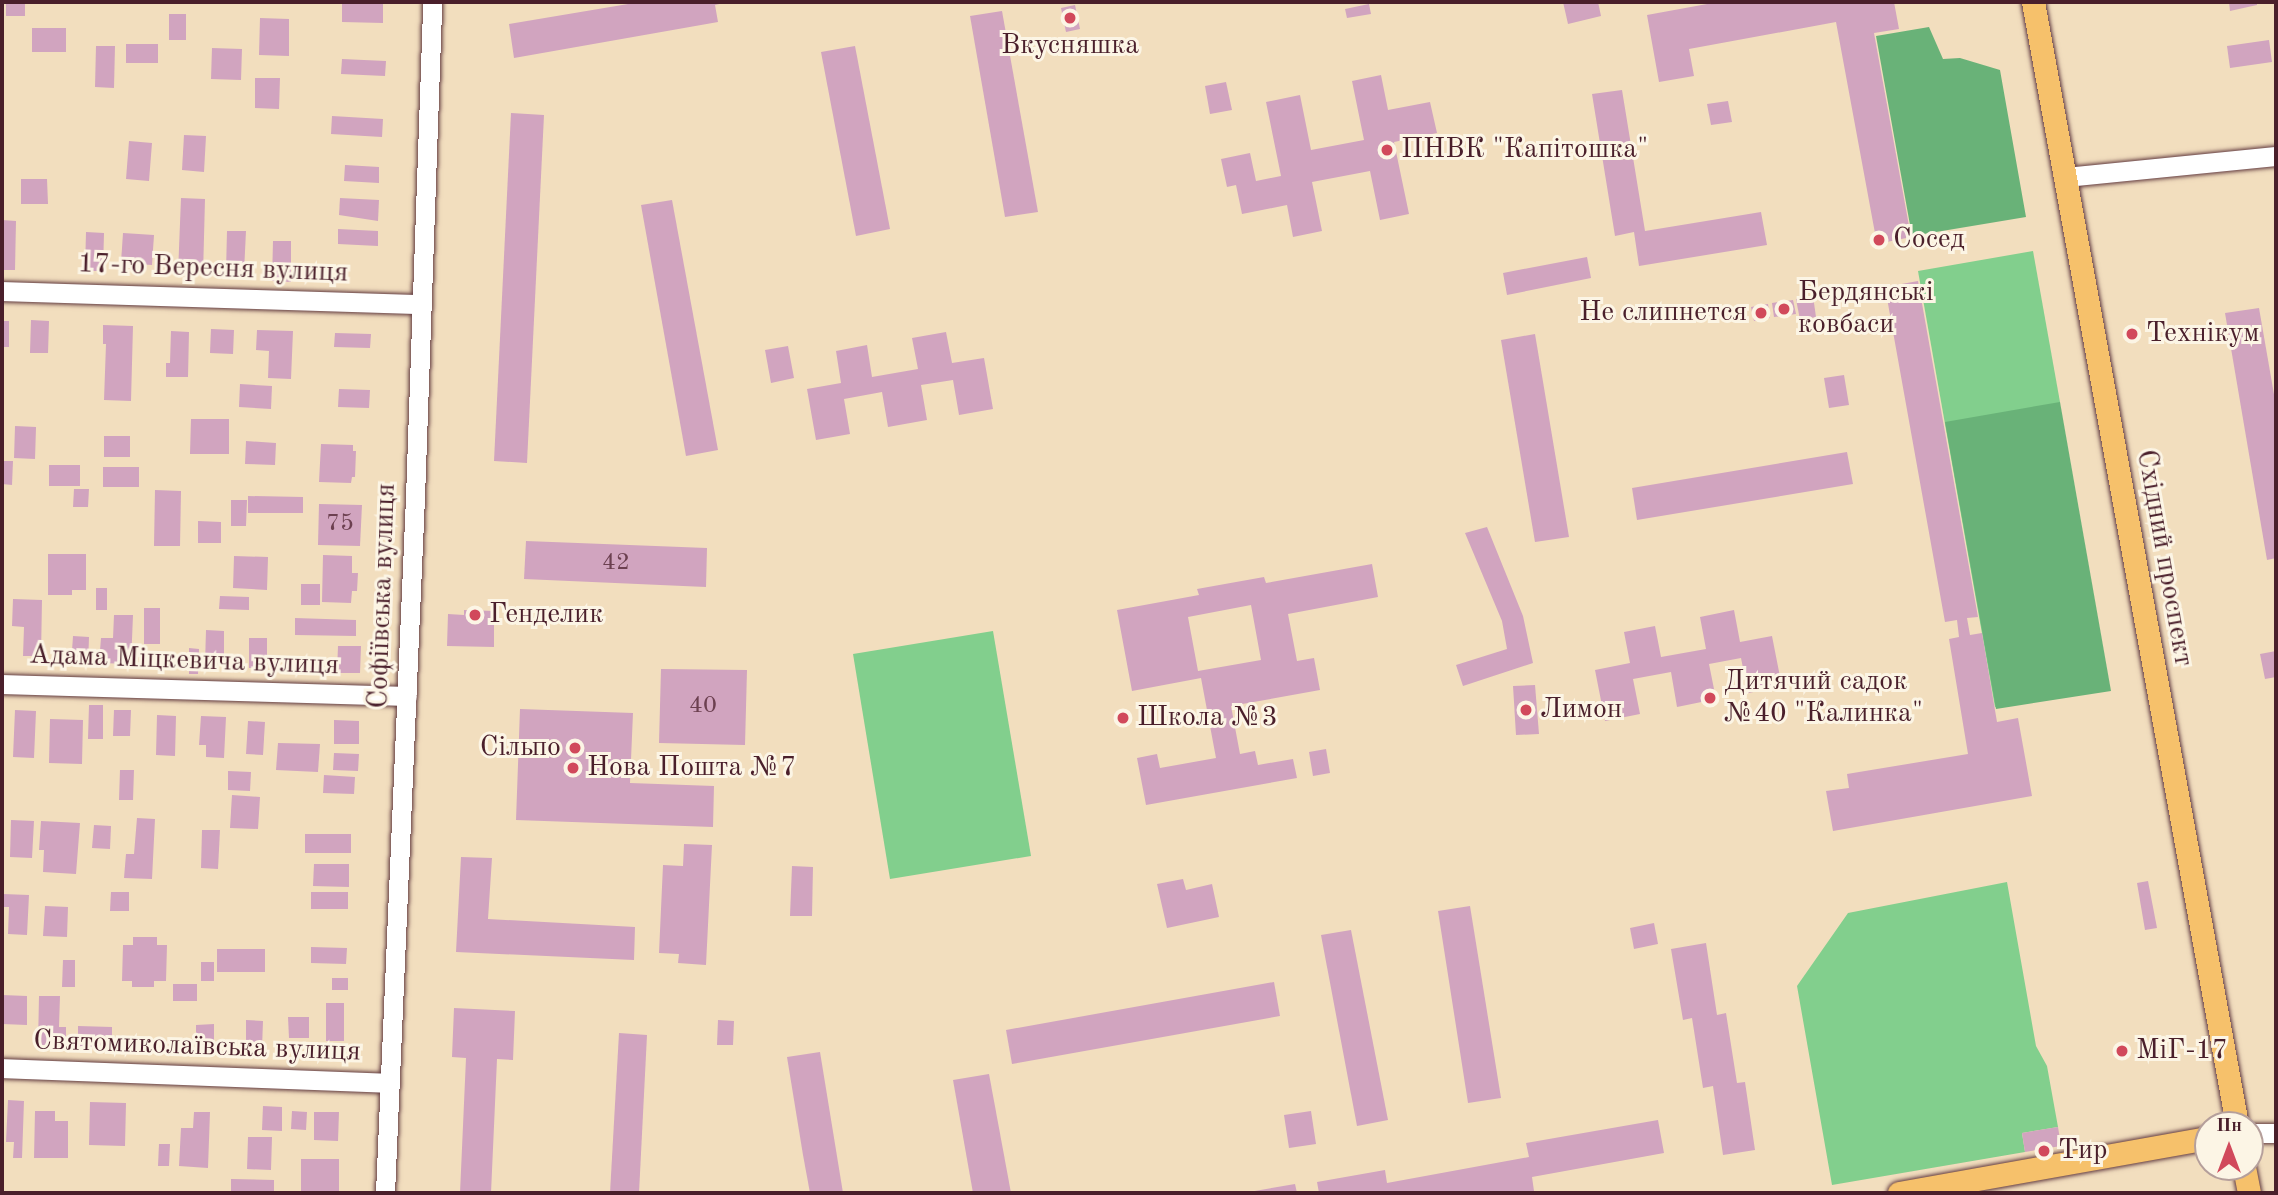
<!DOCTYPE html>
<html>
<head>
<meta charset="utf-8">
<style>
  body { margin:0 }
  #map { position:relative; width:2278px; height:1195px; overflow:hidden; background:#f2debe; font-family:"Old Standard TT",serif }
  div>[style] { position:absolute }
  .green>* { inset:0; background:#82cf8d }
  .forest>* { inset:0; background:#69b278 }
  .building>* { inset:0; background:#d1a4bf }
  .roads { filter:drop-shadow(0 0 2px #633c41) drop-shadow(0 0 2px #633c41) }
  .minor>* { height:19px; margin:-9.5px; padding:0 9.5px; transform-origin:9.5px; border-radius:9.5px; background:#fff }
  .major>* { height:23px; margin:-11.5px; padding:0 11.5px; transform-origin:11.5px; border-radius:11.5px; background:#f6c16b }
  .dots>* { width:19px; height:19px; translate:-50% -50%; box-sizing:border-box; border:4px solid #fcf5e5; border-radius:50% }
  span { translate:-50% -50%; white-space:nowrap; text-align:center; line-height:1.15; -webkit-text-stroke:6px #fcf5e5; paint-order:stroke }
  .number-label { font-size:24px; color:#6c4050 }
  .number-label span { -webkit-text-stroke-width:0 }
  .poi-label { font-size:28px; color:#4a1f2b }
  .left { translate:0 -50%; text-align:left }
  .right { translate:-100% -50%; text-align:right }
  .street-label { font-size:28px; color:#4a1f2b }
  .frame { position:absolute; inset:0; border:4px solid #4a1f2b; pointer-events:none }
  .north { position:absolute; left:2194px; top:1111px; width:70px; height:70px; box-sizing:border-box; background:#fcf5e5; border:2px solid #b59f9b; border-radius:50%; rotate:0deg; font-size:19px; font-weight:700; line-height:28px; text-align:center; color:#4a1f2b }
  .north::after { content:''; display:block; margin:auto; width:24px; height:32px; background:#d1495b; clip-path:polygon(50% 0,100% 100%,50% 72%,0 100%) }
</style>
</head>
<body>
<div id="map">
  <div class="green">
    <div style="clip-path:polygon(2033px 251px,2060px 402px,2034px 700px,1995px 707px,1918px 271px)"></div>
    <div style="clip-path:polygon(993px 631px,1031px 856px,890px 879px,853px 654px)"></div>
    <div style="clip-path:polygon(2007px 882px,2036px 1046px,2047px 1066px,2058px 1127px,2022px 1133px,2025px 1152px,1832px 1185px,1797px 986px,1848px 913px)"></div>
  </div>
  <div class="forest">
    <div style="clip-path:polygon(1929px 27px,1943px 59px,1960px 58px,2000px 70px,2026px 217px,1912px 236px,1876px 36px)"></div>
    <div style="clip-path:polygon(2060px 402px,2111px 691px,1996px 709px,1945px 422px)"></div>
  </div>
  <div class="building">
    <div style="clip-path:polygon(6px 2px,25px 2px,25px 16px,6px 16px)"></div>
    <div style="clip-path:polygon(640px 2px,724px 3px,715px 5px,718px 22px,514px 58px,509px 24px)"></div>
    <div style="clip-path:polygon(1563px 2px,1598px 2px,1601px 16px,1568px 24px)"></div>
    <div style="clip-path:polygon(1718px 2px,1894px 2px,1899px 29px,1874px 33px,1911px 237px,1877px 244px,1836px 22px,1689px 49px,1694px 76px,1659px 82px,1647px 15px)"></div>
    <div style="clip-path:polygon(2229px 2px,2257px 2px,2257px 5px,2230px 11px)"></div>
    <div style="clip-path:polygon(342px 4px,383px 4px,383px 23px,342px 22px)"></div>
    <div style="clip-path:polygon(1369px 4px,1371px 14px,1347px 18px,1345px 9px)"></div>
    <div style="clip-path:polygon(1075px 5px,1080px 29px,1066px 32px,1061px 8px)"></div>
    <div style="clip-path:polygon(1002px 11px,1038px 212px,1005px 217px,970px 16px)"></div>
    <div style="clip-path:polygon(169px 14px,186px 14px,186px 40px,169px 40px)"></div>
    <div style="clip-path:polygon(260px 18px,289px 19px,289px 56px,259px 55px)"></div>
    <div style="clip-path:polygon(32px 28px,66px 28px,66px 52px,32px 52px)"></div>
    <div style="clip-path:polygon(2269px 40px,2272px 62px,2230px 68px,2227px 46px)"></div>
    <div style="clip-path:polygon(126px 44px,158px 44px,158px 63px,126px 63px)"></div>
    <div style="clip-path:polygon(96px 46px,115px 46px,114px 88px,95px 87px)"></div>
    <div style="clip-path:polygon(855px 46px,890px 229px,856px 236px,821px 52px)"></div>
    <div style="clip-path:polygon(212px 48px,242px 49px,241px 80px,211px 79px)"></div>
    <div style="clip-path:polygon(342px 59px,386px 61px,385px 76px,341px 74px)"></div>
    <div style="clip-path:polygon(1381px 75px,1388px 110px,1430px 102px,1437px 133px,1394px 142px,1409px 214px,1380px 220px,1370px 171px,1312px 182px,1322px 231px,1293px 237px,1287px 205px,1242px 214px,1236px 185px,1227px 187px,1221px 159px,1250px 153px,1256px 181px,1281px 176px,1266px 102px,1300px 95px,1311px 150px,1364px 140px,1352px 81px)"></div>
    <div style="clip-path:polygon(255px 78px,280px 78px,279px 109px,255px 108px)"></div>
    <div style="clip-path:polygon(1226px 82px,1232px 110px,1210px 114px,1205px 86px)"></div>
    <div style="clip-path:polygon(1622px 90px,1645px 231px,1761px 212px,1767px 245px,1639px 266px,1634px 232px,1615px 236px,1592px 94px)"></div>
    <div style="clip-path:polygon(1728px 101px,1732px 122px,1711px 125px,1707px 104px)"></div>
    <div style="clip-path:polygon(511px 113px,544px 115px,527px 463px,494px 461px)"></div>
    <div style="clip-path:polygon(332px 116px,383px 119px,382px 137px,331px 134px)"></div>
    <div style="clip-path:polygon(184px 135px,206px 136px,204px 172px,182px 170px)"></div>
    <div style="clip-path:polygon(129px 141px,152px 143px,149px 181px,126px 179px)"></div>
    <div style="clip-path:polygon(345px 165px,379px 167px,379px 183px,344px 181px)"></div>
    <div style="clip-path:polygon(21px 179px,47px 179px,48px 204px,21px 204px)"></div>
    <div style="clip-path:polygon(181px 198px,205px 199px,203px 275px,178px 274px)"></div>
    <div style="clip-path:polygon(340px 198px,379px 200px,378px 221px,339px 215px)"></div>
    <div style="clip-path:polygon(672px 200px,718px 450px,686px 456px,641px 205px)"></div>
    <div style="clip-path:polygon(2px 220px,16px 221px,15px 270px,2px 270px)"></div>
    <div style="clip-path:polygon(338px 229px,378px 231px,378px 246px,338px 244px)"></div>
    <div style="clip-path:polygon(227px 231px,246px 231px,244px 272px,226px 272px)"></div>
    <div style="clip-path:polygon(86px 232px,104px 233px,103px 271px,85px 271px)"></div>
    <div style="clip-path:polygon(123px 233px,154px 235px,152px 265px,121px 263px)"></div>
    <div style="clip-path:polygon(273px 241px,291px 241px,291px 282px,272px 281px)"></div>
    <div style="clip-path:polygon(1587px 257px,1591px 278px,1507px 295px,1503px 273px)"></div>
    <div style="clip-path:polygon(1918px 281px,1978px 617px,1967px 618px,1970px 635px,1982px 633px,1997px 722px,2018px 718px,2032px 796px,1833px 831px,1826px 791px,1849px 788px,1847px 774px,1968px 754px,1949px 639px,1959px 637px,1957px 620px,1945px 622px,1885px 287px)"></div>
    <div style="clip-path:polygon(1813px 296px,1816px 317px,1800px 320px,1796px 299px)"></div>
    <div style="clip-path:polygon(1793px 300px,1796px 314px,1774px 317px,1772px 303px)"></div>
    <div style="clip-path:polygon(1768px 304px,1770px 318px,1754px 321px,1751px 307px)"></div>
    <div style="clip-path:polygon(2259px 308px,2276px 406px,2276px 558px,2267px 560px,2225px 313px)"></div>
    <div style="clip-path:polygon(31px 320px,49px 321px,48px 353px,30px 353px)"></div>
    <div style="clip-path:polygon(2px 321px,9px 321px,9px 347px,2px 347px)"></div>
    <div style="clip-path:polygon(103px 325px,133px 326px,131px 401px,104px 400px,106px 344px,103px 344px)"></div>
    <div style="clip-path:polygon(211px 329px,234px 330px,233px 354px,210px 353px)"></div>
    <div style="clip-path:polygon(257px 330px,293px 331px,291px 379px,268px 378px,269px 351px,256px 350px)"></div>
    <div style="clip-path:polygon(171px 331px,189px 332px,188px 377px,166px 377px,166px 363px,170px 363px)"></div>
    <div style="clip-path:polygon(946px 332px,952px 363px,984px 358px,993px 409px,959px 415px,953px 380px,921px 385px,927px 420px,888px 427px,882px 392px,844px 399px,850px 434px,816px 440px,807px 389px,841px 383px,836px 351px,867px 345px,872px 377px,918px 369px,912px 338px)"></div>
    <div style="clip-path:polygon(335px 333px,371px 334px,370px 348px,334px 347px)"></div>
    <div style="clip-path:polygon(1535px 334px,1569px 537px,1535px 542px,1501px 340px)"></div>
    <div style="clip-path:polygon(788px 346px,794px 378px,771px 383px,765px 350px)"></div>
    <div style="clip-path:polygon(1844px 375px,1849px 405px,1829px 408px,1824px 378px)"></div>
    <div style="clip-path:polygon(240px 384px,272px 386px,271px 409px,239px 407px)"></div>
    <div style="clip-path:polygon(339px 389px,370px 390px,369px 408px,338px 407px)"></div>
    <div style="clip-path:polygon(191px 419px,229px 419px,229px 454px,190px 454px)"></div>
    <div style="clip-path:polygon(15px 426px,36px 427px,35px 459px,14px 458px)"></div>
    <div style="clip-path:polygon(104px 436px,130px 436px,130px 457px,104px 457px)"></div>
    <div style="clip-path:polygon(246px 441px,276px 443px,275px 465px,245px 464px)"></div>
    <div style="clip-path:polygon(321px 444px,353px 445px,353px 451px,356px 451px,355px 477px,352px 477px,351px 483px,319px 482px)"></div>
    <div style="clip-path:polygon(1847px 452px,1853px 484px,1637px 520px,1632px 488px)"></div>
    <div style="clip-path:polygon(2px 461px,13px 461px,12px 485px,2px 484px)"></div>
    <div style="clip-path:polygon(49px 465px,80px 465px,80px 486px,49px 486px)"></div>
    <div style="clip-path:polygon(103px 467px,139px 467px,139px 487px,103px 487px)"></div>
    <div style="clip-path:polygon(74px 489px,89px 489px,88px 507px,73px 507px)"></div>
    <div style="clip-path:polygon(155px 490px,181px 491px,180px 546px,154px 546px)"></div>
    <div style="clip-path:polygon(248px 496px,303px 497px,303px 513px,248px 513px)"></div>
    <div style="clip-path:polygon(231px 500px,247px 500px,246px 526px,231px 526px)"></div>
    <div style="clip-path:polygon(319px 504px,362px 505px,360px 546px,318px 545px)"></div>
    <div style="clip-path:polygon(198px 521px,221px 522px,221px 543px,198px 543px)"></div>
    <div style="clip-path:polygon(1487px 527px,1523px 616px,1533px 663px,1463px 686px,1456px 665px,1507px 649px,1502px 621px,1465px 533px)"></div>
    <div style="clip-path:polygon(526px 541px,707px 548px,706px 587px,524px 579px)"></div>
    <div style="clip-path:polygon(48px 554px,86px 554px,86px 590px,72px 590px,72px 595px,48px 595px)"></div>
    <div style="clip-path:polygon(323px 555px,352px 556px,352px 573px,358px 573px,357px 591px,352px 591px,351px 603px,322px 602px)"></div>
    <div style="clip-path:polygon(234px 556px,268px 557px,267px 590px,233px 588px)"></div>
    <div style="clip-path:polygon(evenodd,1372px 564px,1378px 597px,1288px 614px,1297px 661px,1314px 658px,1320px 690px,1231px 706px,1240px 754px,1255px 751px,1258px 765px,1293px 759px,1297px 778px,1146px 805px,1137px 758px,1157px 754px,1160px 768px,1216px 758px,1201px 678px,1132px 691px,1117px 610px,1199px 595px,1197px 589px,1264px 577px,1266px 583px,1372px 564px,1251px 605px,1261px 660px,1198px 671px,1188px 617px,1251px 605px)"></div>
    <div style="clip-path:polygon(301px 584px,320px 584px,320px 605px,301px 605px)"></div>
    <div style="clip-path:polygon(96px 588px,107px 588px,107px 610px,96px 610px)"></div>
    <div style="clip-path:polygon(220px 596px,249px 597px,249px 610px,219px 609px)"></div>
    <div style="clip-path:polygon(13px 599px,42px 600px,41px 656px,23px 656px,24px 627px,12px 626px)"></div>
    <div style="clip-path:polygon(144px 608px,160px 608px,160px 644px,144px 644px)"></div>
    <div style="clip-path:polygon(464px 610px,494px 611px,494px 647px,447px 646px,448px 614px,464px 615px)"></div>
    <div style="clip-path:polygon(1734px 610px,1740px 642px,1772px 636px,1782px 687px,1748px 693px,1741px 658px,1709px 664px,1716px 699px,1677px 707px,1671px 672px,1633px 679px,1640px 714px,1605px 721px,1595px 670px,1630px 663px,1624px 632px,1655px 626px,1661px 657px,1706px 649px,1700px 617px)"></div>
    <div style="clip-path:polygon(114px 615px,133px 615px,131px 664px,99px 663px,101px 638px,113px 638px)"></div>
    <div style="clip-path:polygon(295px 618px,356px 620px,356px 636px,295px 635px)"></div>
    <div style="clip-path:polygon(206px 630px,224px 631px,224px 664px,205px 664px)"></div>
    <div style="clip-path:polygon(73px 636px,89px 637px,88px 666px,71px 666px)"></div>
    <div style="clip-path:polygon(249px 638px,267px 638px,267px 668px,249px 668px)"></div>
    <div style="clip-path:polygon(338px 646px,361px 646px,360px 673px,337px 673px)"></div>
    <div style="clip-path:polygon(189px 648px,199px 649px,198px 674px,189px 674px)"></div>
    <div style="clip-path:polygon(2276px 651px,2276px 677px,2265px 679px,2260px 654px)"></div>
    <div style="clip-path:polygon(661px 669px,747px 670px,745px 745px,659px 743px)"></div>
    <div style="clip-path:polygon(1535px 685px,1539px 734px,1516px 735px,1513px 686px)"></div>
    <div style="clip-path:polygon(89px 705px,103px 705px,103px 739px,88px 739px)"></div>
    <div style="clip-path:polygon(520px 709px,633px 713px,630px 783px,714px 786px,713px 827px,516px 820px)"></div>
    <div style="clip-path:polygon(15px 710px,36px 711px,34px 758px,13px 757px)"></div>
    <div style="clip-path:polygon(114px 710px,131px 710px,130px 736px,113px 736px)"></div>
    <div style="clip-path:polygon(157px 715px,176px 716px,175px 756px,156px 755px)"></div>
    <div style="clip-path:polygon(201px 716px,226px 717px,224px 758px,206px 757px,206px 745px,199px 745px)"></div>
    <div style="clip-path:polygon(50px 719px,83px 720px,82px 764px,49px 763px)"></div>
    <div style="clip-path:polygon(334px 720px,359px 721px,359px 744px,334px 744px)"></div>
    <div style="clip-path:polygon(248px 721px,265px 722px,263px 755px,246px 754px)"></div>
    <div style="clip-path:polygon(278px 743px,320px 744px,318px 772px,276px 770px)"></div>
    <div style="clip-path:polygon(1326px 749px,1330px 773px,1313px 776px,1309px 752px)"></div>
    <div style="clip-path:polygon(334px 753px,359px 754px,358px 771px,333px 770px)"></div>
    <div style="clip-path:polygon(120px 770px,134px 770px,133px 800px,119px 800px)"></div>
    <div style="clip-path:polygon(228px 771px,251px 772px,250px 791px,228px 790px)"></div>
    <div style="clip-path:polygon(324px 775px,355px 777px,354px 794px,323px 793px)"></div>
    <div style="clip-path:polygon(232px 795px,260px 797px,258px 829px,230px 828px)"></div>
    <div style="clip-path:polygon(137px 818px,155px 819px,152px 879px,124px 878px,126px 854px,134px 854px)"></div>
    <div style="clip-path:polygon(11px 820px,34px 821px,32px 858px,10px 857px)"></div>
    <div style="clip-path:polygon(41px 821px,80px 823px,76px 874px,43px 872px,44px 850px,39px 850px)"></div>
    <div style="clip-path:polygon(94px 825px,111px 826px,110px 849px,92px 848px)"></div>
    <div style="clip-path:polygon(202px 830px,220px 830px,218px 869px,201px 868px)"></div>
    <div style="clip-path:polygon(305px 834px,351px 834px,351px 853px,305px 853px)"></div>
    <div style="clip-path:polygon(684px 844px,712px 845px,706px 965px,678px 963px,679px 954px,659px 953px,663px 865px,683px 866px)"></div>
    <div style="clip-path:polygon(461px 857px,492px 858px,488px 919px,635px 927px,634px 960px,456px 952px)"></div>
    <div style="clip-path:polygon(314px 864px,349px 864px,349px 887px,313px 886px)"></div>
    <div style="clip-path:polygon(792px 866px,813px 867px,812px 916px,790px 916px)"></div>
    <div style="clip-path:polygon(1183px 879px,1186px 890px,1212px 884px,1219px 917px,1167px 928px,1157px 884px)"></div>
    <div style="clip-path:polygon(2148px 881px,2157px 928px,2145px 930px,2137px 883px)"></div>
    <div style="clip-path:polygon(111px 892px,129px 892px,129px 911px,110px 911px)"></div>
    <div style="clip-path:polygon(311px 892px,348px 892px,348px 909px,311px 909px)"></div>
    <div style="clip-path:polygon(3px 894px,29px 895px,27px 935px,8px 934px,9px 907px,2px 907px)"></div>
    <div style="clip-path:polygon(45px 906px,68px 907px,67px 937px,43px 936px)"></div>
    <div style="clip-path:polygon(1470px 906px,1501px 1098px,1468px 1103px,1438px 911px)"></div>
    <div style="clip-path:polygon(1654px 923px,1658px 944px,1634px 949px,1630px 928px)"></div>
    <div style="clip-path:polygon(1351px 930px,1388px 1120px,1357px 1126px,1321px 935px)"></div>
    <div style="clip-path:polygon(133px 937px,157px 937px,157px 945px,167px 945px,166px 981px,154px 981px,154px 987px,132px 987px,132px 981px,122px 981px,123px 945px,133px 945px)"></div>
    <div style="clip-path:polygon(1706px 943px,1717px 1015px,1726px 1013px,1737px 1083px,1745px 1082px,1755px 1150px,1723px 1155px,1713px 1086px,1703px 1088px,1692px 1018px,1683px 1020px,1671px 949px)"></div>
    <div style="clip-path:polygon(311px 947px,347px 948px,346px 964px,311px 963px)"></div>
    <div style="clip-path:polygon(217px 949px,265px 949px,265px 972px,217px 972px)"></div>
    <div style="clip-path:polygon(63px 960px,75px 960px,75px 987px,62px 987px)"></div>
    <div style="clip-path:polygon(201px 962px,214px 962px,214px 981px,201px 981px)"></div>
    <div style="clip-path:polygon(332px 978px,348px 978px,348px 990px,332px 990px)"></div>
    <div style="clip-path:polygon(1274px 982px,1280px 1016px,1012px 1064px,1006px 1030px)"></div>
    <div style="clip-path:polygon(173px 984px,197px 984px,197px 1001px,173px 1001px)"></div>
    <div style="clip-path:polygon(2px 995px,27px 996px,27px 1025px,2px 1024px)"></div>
    <div style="clip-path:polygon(39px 996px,60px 996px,59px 1027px,66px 1027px,66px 1045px,38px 1045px)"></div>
    <div style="clip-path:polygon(326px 1003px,344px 1003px,344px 1041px,326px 1041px)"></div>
    <div style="clip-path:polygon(454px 1008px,515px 1011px,513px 1060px,497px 1059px,491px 1193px,460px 1193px,466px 1058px,452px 1057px)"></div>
    <div style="clip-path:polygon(288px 1017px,309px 1017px,309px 1038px,289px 1038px)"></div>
    <div style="clip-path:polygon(246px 1020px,263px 1021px,262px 1048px,246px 1048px)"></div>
    <div style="clip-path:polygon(718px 1020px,734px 1021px,733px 1045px,717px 1045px)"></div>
    <div style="clip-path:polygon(214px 1024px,214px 1051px,196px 1052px,196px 1025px)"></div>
    <div style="clip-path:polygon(78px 1026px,112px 1027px,112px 1047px,78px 1047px)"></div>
    <div style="clip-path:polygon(619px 1033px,647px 1035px,639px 1193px,610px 1193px)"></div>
    <div style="clip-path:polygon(820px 1052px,843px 1193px,810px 1193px,803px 1155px,787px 1057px)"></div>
    <div style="clip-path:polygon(989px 1074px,994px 1101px,1011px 1193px,973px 1193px,953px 1080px)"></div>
    <div style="clip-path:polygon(8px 1100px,24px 1101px,22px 1158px,13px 1158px,14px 1142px,6px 1142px)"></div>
    <div style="clip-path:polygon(90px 1102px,126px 1103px,125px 1146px,89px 1145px)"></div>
    <div style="clip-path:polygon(263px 1106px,282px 1107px,282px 1131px,262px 1130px)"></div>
    <div style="clip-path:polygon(35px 1111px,55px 1111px,55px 1121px,68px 1121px,68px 1158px,34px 1158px)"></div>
    <div style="clip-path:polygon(292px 1111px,307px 1112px,306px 1130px,291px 1129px)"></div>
    <div style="clip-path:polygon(1311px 1111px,1316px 1144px,1289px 1148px,1284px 1115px)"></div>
    <div style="clip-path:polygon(194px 1112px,210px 1112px,208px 1168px,179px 1166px,181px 1128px,193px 1128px)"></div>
    <div style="clip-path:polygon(314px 1112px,339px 1112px,338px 1141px,314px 1140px)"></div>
    <div style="clip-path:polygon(1658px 1120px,1664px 1153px,1532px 1177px,1534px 1191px,1319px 1193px,1317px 1182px,1385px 1170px,1387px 1183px,1529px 1157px,1526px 1143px)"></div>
    <div style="clip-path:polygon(2058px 1127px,2061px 1146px,2025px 1152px,2022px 1133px)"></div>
    <div style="clip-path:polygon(248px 1137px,272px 1137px,271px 1170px,247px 1169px)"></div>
    <div style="clip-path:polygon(159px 1144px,170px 1144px,169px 1166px,158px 1166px)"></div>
    <div style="clip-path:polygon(301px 1159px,339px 1159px,339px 1193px,301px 1193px)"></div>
    <div style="clip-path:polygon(231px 1179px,274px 1180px,274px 1193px,231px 1193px)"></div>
    <div style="clip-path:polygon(1295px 1184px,1297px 1193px,1249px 1193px,1249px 1192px)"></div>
  </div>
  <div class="roads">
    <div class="minor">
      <div style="left:2065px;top:177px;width:212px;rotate:-5.7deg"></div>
      <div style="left:2px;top:291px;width:420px;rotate:1.8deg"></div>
      <div style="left:2px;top:684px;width:405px;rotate:1.7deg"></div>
      <div style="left:2px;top:1068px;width:388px;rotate:2.2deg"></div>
      <div style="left:2250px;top:1133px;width:26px"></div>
      <div style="left:385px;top:1193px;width:697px;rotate:-87.53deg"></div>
      <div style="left:415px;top:497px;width:495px;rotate:-88deg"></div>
    </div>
    <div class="major">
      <div style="left:2033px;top:2px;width:1141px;rotate:79.7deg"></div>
      <div style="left:2244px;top:1167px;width:26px;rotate:79deg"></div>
      <div style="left:1899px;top:1193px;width:314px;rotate:-10.1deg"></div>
    </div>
  </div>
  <div class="dots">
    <div style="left:1070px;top:18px;background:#d1495b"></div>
    <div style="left:1387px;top:150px;background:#d1495b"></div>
    <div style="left:1879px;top:240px;background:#d1495b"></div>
    <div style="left:1784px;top:309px;background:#d1495b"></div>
    <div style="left:1761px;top:313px;background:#d1495b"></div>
    <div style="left:2132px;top:334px;background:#d1495b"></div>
    <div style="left:475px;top:615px;background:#d1495b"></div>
    <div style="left:1710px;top:698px;background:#d1495b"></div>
    <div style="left:1526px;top:710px;background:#d1495b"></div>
    <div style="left:1123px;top:718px;background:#d1495b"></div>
    <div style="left:575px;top:748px;background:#d1495b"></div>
    <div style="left:573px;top:768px;background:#d1495b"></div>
    <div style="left:2122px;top:1051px;background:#d1495b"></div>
    <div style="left:2044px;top:1151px;background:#d1495b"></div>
  </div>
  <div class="number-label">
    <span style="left:340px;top:525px">75</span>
    <span style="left:616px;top:564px">42</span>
    <span style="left:703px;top:707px">40</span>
  </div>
  <div class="poi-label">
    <span style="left:1070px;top:46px">Вкусняшка</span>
    <span class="left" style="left:1401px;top:150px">ПНВК "Капітошка"</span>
    <span class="left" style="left:1893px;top:240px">Сосед</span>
    <span class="left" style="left:1798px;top:309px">Бердянські<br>ковбаси</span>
    <span class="right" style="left:1747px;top:313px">Не слипнется</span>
    <span class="left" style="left:2146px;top:334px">Технікум</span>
    <span class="left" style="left:489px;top:615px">Генделик</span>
    <span class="left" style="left:1724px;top:698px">Дитячий садок<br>№40 "Калинка"</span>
    <span class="left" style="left:1540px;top:710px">Лимон</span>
    <span class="left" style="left:1137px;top:718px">Школа №3</span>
    <span class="right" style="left:561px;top:748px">Сільпо</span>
    <span class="left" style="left:587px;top:768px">Нова Пошта №7</span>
    <span class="left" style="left:2136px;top:1051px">МіГ-17</span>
    <span class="left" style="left:2058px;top:1151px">Тир</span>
  </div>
  <div class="street-label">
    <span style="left:213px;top:269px;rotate:2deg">17-го Вересня вулиця</span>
    <span style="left:2164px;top:558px;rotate:80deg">Східний проспект</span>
    <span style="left:383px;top:596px;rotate:-88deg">Софіївська вулиця</span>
    <span style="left:184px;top:661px;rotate:2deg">Адама Міцкевича вулиця</span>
    <span style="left:197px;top:1047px;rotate:2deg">Святомиколаївська вулиця</span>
  </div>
  <div class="frame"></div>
  <div class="north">Пн</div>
</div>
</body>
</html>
